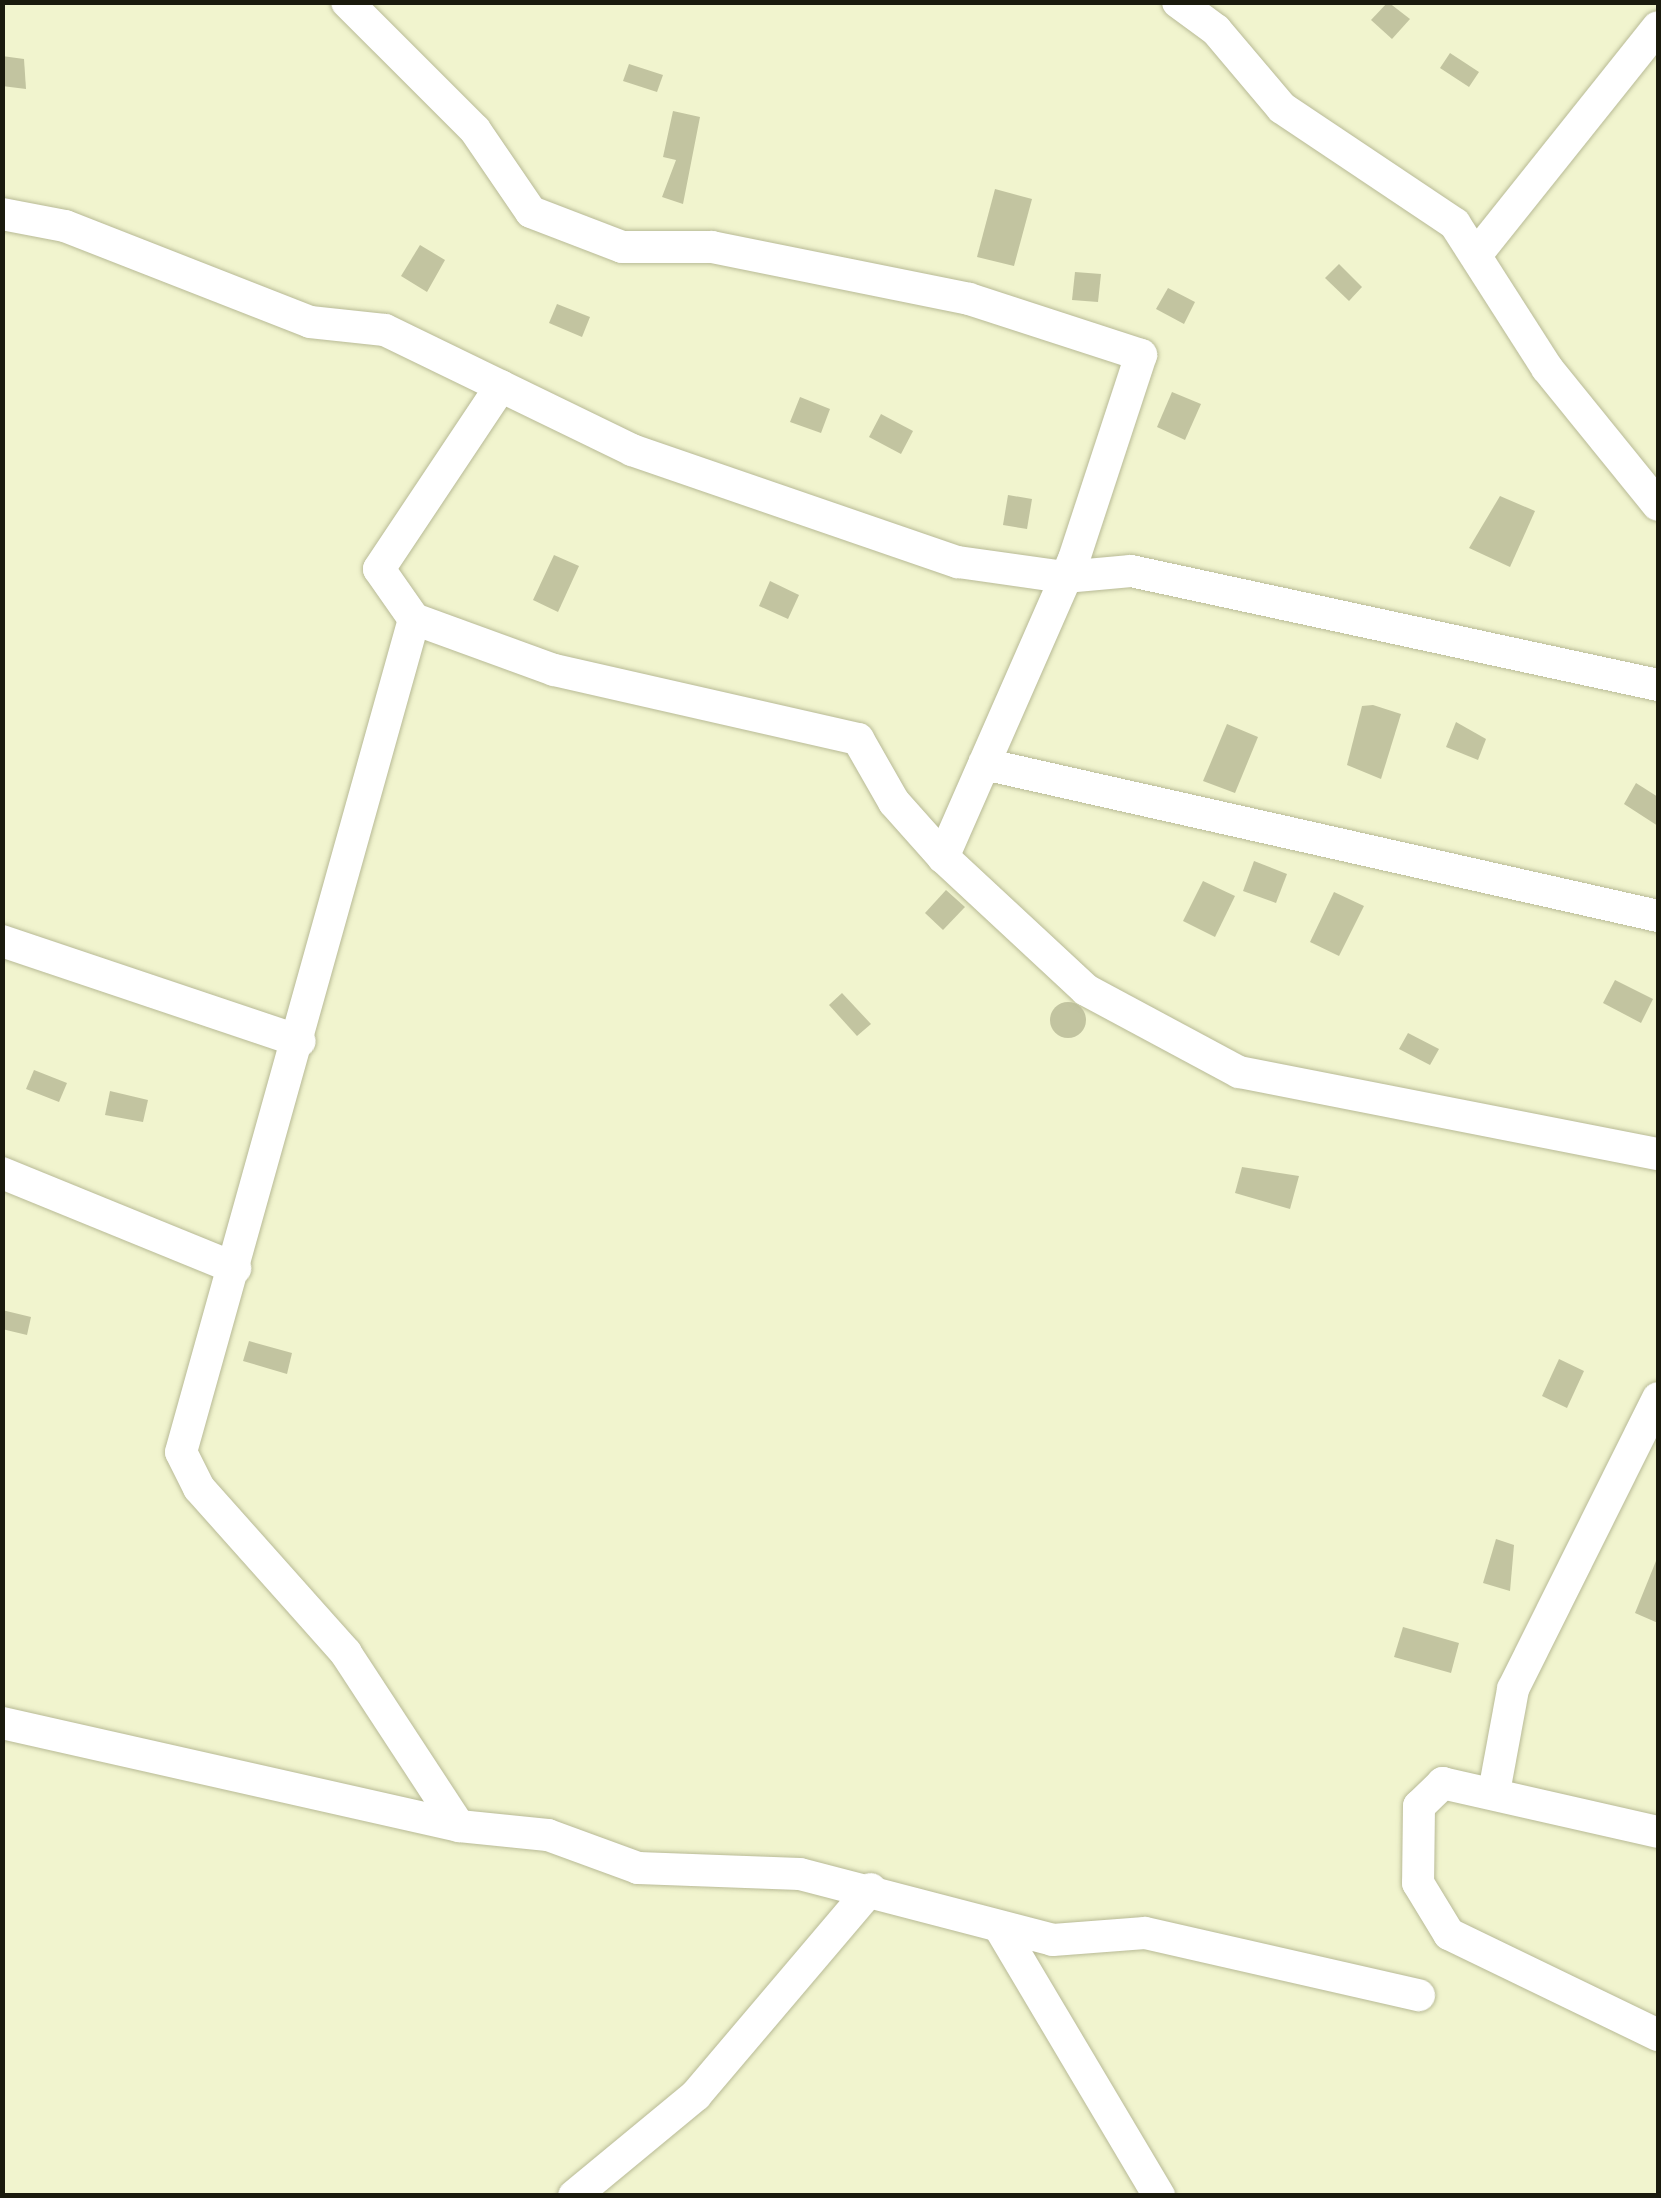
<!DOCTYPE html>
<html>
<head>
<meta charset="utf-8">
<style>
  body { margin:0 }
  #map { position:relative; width:1661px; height:2198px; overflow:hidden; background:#f1f4ce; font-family:"PT Sans Narrow",sans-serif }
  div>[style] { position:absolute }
  .building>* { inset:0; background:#c2c4a0 }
  .round { border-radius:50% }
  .roads { filter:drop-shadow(0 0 2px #b8ba96) drop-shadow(0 0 2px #b8ba96) }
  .minor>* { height:32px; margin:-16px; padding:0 16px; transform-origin:16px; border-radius:16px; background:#fff }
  span { translate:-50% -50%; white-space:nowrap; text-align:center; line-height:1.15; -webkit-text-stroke:8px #fff; paint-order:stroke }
  .frame { position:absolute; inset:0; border:5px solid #1a1a0d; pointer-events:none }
</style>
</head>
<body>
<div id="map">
  <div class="building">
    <div style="clip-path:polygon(1388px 2px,1410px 19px,1392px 39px,1371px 20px)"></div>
    <div style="clip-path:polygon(1450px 53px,1479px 72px,1469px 87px,1440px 68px)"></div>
    <div style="clip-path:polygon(2px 56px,24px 59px,26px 89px,2px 86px)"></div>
    <div style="clip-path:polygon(629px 64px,663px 75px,657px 92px,623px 81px)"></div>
    <div style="clip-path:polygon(673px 111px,700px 117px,683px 204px,662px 197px,676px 160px,663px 157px)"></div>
    <div style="clip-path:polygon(995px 189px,1032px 199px,1014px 266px,977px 257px)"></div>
    <div style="clip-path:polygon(420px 245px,445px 260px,427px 292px,401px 276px)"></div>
    <div style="clip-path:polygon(1339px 264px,1362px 287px,1349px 301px,1325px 278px)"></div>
    <div style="clip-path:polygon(1075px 272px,1101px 274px,1098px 302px,1072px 300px)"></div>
    <div style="clip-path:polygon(1168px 288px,1195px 302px,1184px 324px,1156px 309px)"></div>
    <div style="clip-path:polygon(557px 304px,590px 317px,582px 337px,549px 323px)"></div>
    <div style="clip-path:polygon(1172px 392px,1201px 404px,1185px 440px,1157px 427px)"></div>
    <div style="clip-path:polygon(800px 397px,830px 409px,821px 433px,790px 422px)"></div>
    <div style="clip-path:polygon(881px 414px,913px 431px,901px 454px,869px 437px)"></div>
    <div style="clip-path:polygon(1008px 495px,1032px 499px,1027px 529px,1003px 525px)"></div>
    <div style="clip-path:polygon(1500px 496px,1535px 511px,1510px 567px,1469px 548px)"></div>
    <div style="clip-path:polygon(554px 555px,579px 566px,558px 612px,533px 600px)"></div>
    <div style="clip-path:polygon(770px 581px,799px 595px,788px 619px,759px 606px)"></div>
    <div style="clip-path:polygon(1373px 705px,1401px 714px,1381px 779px,1347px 765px,1362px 706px)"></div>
    <div style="clip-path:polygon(1456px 722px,1486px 739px,1478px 760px,1446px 747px)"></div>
    <div style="clip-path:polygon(1227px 724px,1258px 737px,1235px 793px,1203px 781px)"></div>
    <div style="clip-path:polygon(1636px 783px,1658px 797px,1658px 826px,1624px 804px)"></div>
    <div style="clip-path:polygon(1254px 861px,1287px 874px,1276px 903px,1243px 891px)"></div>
    <div style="clip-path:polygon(1203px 881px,1235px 896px,1215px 937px,1183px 921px)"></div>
    <div style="clip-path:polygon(946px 890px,965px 907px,943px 930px,925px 913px)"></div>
    <div style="clip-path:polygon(1334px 892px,1364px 906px,1339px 956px,1310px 942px)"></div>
    <div style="clip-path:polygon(1615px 980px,1653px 999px,1641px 1023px,1603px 1003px)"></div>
    <div style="clip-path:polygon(842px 993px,871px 1024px,857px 1036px,829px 1005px)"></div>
    <div class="round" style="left:1050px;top:1002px;width:36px;height:36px"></div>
    <div style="clip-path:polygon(1408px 1033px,1439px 1049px,1430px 1065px,1399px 1049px)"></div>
    <div style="clip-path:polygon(34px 1070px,67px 1083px,59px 1102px,26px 1089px)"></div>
    <div style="clip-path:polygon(110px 1091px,148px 1100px,143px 1122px,105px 1115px)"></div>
    <div style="clip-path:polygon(1242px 1167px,1299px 1176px,1290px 1209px,1235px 1193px)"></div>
    <div style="clip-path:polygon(2px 1310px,31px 1317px,27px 1335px,2px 1329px)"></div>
    <div style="clip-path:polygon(249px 1341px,292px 1353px,287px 1374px,243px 1361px)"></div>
    <div style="clip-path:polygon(1559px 1359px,1584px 1371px,1567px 1408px,1542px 1396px)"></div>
    <div style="clip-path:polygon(1496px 1539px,1514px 1545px,1510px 1591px,1483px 1583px)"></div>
    <div style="clip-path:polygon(1658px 1556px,1658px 1623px,1635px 1613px)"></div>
    <div style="clip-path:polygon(1403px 1627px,1459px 1643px,1451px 1673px,1394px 1657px)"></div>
  </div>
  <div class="roads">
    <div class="minor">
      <div style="left:347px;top:2px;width:181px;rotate:45deg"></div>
      <div style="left:475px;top:130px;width:99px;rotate:55.7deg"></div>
      <div style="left:531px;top:212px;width:97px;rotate:21deg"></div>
      <div style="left:622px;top:247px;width:90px"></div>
      <div style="left:712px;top:247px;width:262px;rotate:11.4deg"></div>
      <div style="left:969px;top:299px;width:181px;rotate:18deg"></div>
      <div style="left:1141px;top:355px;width:215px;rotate:108.2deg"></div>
      <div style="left:1074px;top:559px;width:326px;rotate:113.7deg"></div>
      <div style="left:943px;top:857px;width:195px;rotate:42.9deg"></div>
      <div style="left:1086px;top:990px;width:174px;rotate:28.2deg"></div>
      <div style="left:1239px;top:1072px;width:427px;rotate:11.1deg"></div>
      <div style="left:1178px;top:2px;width:47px;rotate:36.4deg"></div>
      <div style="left:1216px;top:30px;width:102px;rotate:49.8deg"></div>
      <div style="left:1282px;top:108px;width:208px;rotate:33.8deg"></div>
      <div style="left:1455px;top:224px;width:171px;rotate:57.4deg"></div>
      <div style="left:1547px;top:368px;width:176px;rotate:51deg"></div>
      <div style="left:2px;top:214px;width:64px;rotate:10.8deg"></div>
      <div style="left:65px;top:226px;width:263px;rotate:21.4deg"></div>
      <div style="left:310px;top:322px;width:75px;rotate:6.1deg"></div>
      <div style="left:385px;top:330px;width:275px;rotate:25.9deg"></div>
      <div style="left:632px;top:450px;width:345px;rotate:19deg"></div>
      <div style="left:958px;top:562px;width:108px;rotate:8deg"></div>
      <div style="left:1065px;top:577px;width:66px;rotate:-5.2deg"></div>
      <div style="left:1131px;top:571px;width:539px;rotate:12.21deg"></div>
      <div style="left:1480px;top:250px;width:285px;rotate:-51.4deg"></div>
      <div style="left:414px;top:619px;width:61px;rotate:-125deg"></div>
      <div style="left:379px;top:569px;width:220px;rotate:-56.3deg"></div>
      <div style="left:984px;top:764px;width:691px;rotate:12.71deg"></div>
      <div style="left:2px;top:941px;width:314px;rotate:18.6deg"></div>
      <div style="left:2px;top:1173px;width:252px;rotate:22.2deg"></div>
      <div style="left:2px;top:1723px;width:468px;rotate:12.7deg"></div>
      <div style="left:459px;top:1826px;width:89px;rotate:5.8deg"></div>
      <div style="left:548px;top:1835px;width:96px;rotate:20.1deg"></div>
      <div style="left:638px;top:1868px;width:162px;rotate:2.1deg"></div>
      <div style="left:800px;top:1874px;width:261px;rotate:14.6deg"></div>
      <div style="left:1053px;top:1940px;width:92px;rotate:-4.4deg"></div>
      <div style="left:1145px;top:1933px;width:281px;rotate:12.8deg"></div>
      <div style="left:1494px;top:1792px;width:105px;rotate:-79.5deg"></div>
      <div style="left:1513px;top:1689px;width:325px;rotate:-63.5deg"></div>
      <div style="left:459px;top:1826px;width:207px;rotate:-123.2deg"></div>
      <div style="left:346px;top:1653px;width:221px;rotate:-131.7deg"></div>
      <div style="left:199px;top:1488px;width:40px;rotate:-116.6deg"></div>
      <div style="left:181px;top:1452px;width:865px;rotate:-74.37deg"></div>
      <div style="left:414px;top:619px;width:149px;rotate:20deg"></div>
      <div style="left:554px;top:670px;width:312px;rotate:12.8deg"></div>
      <div style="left:858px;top:739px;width:73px;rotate:60.3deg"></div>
      <div style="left:894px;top:802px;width:74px;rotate:48.3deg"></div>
      <div style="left:1658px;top:1832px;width:221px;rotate:-167.2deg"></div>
      <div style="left:1443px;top:1783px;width:33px;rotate:136deg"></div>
      <div style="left:1419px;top:1806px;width:77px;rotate:90.7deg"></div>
      <div style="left:1418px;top:1883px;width:60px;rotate:58.7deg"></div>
      <div style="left:1449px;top:1934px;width:232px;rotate:25.8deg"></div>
      <div style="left:1000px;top:1928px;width:312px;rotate:59.3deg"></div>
      <div style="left:574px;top:2196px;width:158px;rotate:-39.6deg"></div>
      <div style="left:696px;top:2095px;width:270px;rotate:-49.7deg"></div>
    </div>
  </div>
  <div class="frame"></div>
</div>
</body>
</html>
